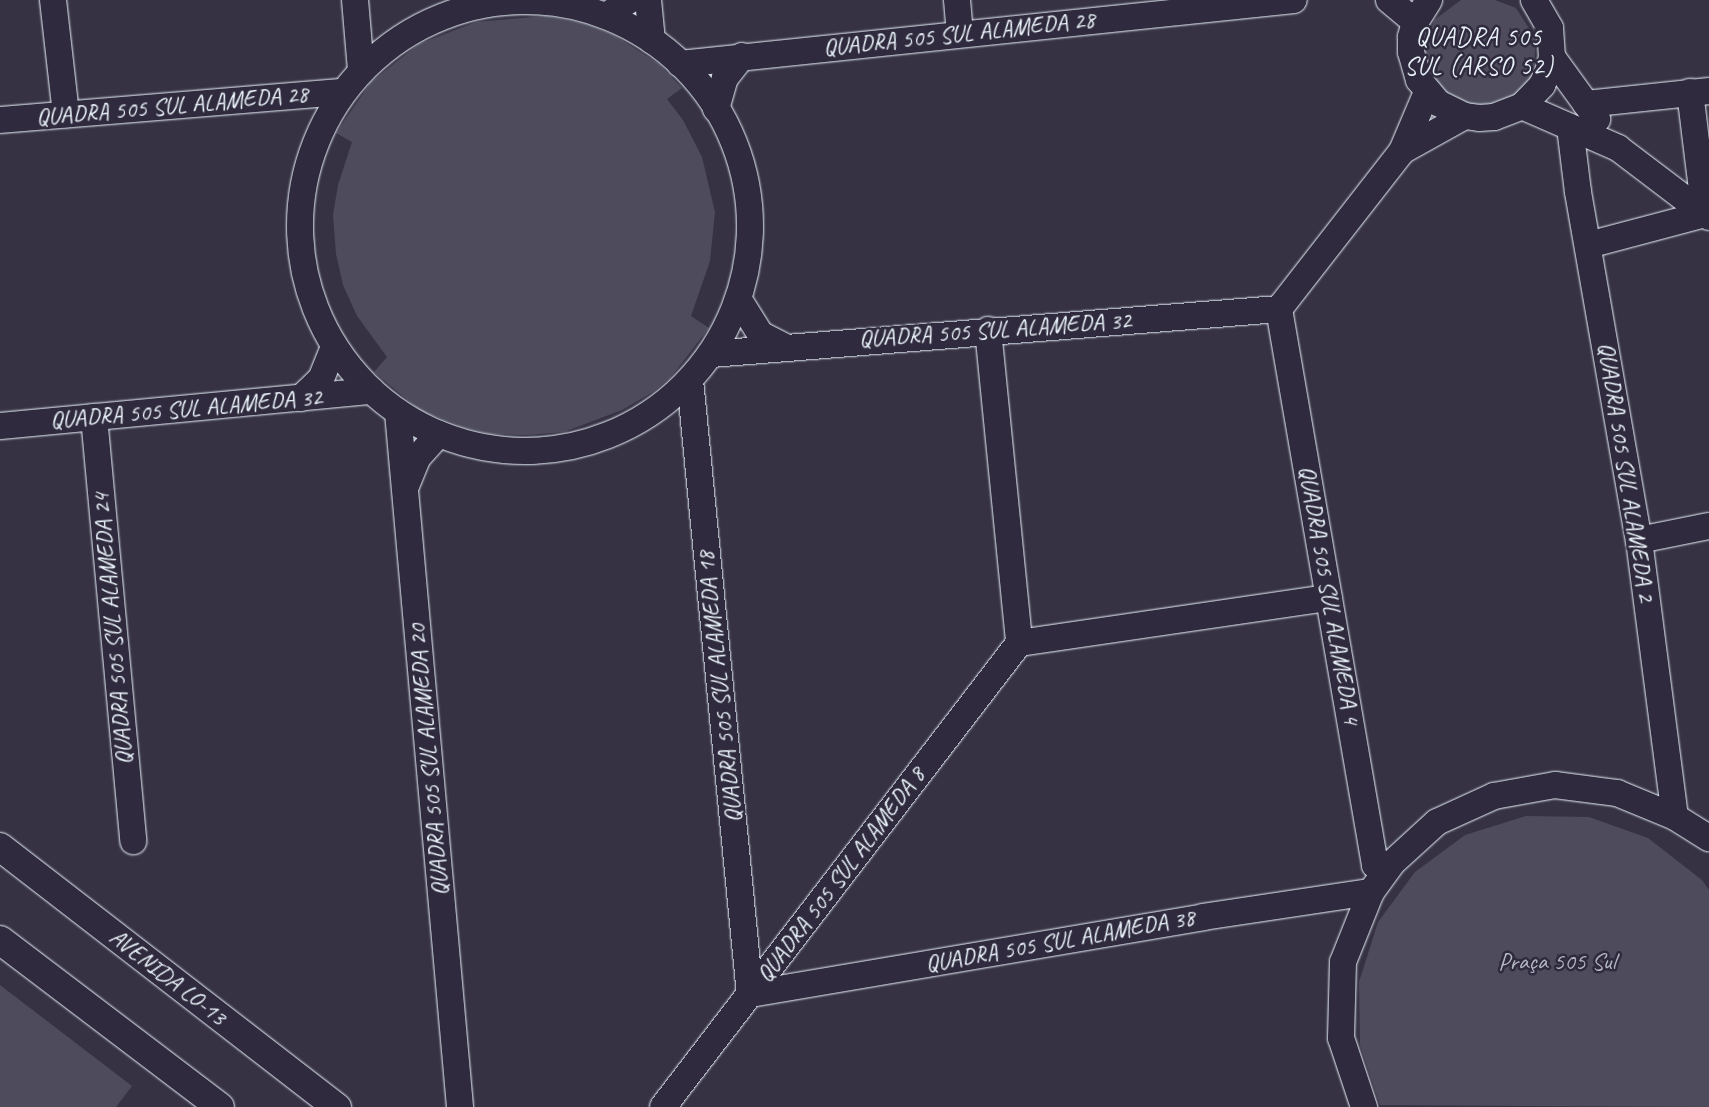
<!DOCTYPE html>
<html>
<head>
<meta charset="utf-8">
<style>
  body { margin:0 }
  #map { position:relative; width:1709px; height:1107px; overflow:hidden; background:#363244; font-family:Caveat,sans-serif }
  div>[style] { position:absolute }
  .green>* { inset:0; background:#4d4b5c }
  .roads { filter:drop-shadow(0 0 1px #e8f1f8) drop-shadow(0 0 1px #e8f1f8) }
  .street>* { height:26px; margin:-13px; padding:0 13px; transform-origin:13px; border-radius:13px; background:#2f2a3d }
  .street>.ring { margin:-13px; padding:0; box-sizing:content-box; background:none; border:26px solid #2f2a3d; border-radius:50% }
  .secondary>* { height:28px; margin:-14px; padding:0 14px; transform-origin:14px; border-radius:14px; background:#2f2a3d }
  span { translate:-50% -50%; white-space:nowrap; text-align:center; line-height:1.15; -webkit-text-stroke:5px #2f2a3d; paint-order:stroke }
  .street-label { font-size:24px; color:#e8f1f8 }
  .park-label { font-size:24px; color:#b2b7c1 }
  .neighbourhood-label { font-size:25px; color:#e8f1f8; letter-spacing:1px }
</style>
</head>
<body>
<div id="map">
  <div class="green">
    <div style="clip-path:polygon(1461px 0,1495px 0,1516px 8px,1536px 39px,1533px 76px,1522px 92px,1489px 109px,1470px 108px,1438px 90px,1424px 55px,1434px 20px)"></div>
    <div style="clip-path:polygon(546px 16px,586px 24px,614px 35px,659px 64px,682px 88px,667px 99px,683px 120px,702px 157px,715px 212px,710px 261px,691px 316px,709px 328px,671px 377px,653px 392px,622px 410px,564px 432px,527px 435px,490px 434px,466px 428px,421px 411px,374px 372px,387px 357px,357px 316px,343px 285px,336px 254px,333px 215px,338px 185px,352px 142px,336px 133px,371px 82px,419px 44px,476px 22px)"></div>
    <div style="clip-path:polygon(1526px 816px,1589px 817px,1648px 838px,1702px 880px,1709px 890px,1709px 1107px,1380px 1105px,1360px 1045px,1359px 982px,1378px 922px,1415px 872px,1465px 835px)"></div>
    <div style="clip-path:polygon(0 985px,132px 1086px,116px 1107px,0 1107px)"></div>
  </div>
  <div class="roads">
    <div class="street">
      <div style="left:53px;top:0;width:115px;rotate:83.5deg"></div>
      <div style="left:355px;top:0;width:70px;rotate:85.1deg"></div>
      <div style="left:648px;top:0;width:41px;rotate:84.4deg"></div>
      <div style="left:957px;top:0;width:34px;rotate:85deg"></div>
      <div style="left:1389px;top:0;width:34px;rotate:40deg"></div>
      <div style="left:1429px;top:0;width:26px;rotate:122deg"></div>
      <div style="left:1415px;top:22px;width:16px;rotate:105deg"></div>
      <div style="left:1411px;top:37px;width:15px;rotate:90deg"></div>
      <div style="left:1411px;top:52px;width:29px;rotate:74deg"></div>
      <div style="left:1419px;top:80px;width:30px;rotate:50deg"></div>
      <div style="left:1438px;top:103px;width:30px;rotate:26deg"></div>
      <div style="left:1465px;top:116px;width:14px;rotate:8deg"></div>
      <div style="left:1479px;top:118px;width:15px;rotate:-4deg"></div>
      <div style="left:1494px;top:117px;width:30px;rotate:-21deg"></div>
      <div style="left:1522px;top:106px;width:29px;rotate:-46deg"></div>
      <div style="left:1542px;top:85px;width:14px;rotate:-65deg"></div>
      <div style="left:1548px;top:72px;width:16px;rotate:-75deg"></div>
      <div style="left:1552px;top:57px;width:29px;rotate:-94deg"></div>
      <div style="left:1550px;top:28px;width:32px;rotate:-120deg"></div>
      <div class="ring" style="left:300px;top:1px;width:424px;height:424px"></div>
      <div style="left:606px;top:16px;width:29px;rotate:-34deg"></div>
      <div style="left:1552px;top:57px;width:77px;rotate:54deg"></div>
      <div style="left:680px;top:64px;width:617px;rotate:-5.95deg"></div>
      <div style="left:1586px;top:104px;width:124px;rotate:-6deg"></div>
      <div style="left:1522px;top:106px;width:105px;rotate:23.6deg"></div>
      <div style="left:1618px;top:148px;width:114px;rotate:37.2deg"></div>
      <div style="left:716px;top:109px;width:32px;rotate:-74deg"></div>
      <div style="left:725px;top:78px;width:28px;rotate:-52deg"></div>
      <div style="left:0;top:120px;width:344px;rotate:-4.7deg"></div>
      <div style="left:1570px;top:127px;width:65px;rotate:83deg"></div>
      <div style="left:1578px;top:192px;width:353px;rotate:80.1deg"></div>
      <div style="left:1639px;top:540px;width:279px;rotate:82.6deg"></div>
      <div style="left:1402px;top:151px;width:72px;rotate:-29.1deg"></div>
      <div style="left:1588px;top:245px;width:121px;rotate:-14.8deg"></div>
      <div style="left:1705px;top:214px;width:123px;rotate:-97deg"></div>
      <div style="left:739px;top:300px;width:40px;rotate:58deg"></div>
      <div style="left:760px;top:334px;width:28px;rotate:27deg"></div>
      <div style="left:1279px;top:309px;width:564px;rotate:80.2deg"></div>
      <div style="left:1375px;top:865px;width:16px;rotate:-4deg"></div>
      <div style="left:1279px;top:309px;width:200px;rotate:-52.1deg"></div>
      <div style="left:1402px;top:151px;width:64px;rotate:-67deg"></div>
      <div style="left:988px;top:330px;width:315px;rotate:84.3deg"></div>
      <div style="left:711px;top:354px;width:570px;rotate:-4.53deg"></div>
      <div style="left:690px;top:380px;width:617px;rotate:84.42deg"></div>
      <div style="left:750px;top:994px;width:459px;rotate:-9.6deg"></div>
      <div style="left:1203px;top:917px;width:170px;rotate:-8.5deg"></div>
      <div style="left:301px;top:398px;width:28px;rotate:-44deg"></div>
      <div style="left:321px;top:379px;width:35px;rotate:-68deg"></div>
      <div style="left:398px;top:412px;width:698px;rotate:84.9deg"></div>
      <div style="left:94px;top:417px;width:426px;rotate:84.7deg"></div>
      <div style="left:0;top:426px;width:373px;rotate:-5.4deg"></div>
      <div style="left:406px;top:486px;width:31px;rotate:-68deg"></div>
      <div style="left:418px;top:457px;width:31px;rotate:-48deg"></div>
      <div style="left:1639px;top:540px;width:71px;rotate:-11.3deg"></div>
      <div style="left:1019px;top:643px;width:313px;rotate:-8.3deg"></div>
      <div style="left:663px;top:1107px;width:585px;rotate:-52.5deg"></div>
      <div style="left:1364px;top:1107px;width:73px;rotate:-108.4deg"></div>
      <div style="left:1341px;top:1038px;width:76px;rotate:-88.5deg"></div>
      <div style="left:1343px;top:962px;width:75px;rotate:-68.2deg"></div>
      <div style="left:1371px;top:892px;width:34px;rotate:-54deg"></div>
      <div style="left:1391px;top:864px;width:62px;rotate:-42.4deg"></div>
      <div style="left:1437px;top:822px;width:63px;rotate:-24.5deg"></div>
      <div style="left:1494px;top:796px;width:62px;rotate:-10.2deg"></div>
      <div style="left:1555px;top:785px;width:63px;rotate:7.4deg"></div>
      <div style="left:1617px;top:793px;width:63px;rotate:22.5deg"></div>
      <div style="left:1675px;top:817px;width:40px;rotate:32deg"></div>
    </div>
    <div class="secondary">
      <div style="left:0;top:847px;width:426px;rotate:37.7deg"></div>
      <div style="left:0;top:940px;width:276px;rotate:37.2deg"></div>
    </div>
  </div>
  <div class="street-label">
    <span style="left:959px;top:34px;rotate:-6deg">QUADRA 505 SUL ALAMEDA 28</span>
    <span style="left:172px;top:106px;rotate:-5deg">QUADRA 505 SUL ALAMEDA 28</span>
    <span style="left:995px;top:330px;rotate:-4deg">QUADRA 505 SUL ALAMEDA 32</span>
    <span style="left:186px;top:409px;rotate:-5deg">QUADRA 505 SUL ALAMEDA 32</span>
    <span style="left:1626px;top:472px;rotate:81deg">QUADRA 505 SUL ALAMEDA 2</span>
    <span style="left:1329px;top:595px;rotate:80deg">QUADRA 505 SUL ALAMEDA 4</span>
    <span style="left:113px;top:629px;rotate:-95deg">QUADRA 505 SUL ALAMEDA 24</span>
    <span style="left:720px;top:687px;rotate:-96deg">QUADRA 505 SUL ALAMEDA 18</span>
    <span style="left:429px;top:760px;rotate:-95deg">QUADRA 505 SUL ALAMEDA 20</span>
    <span style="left:841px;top:875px;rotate:-53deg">QUADRA 505 SUL ALAMEDA 8</span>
    <span style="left:1060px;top:941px;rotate:-10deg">QUADRA 505 SUL ALAMEDA 38</span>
    <span style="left:168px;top:977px;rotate:38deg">AVENIDA LO-13</span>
  </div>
  <div class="park-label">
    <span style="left:1557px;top:962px">Praça 505 Sul</span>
  </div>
  <div class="neighbourhood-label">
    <span style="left:1479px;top:52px">QUADRA 505<br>SUL (ARSO 52)</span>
  </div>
</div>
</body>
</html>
